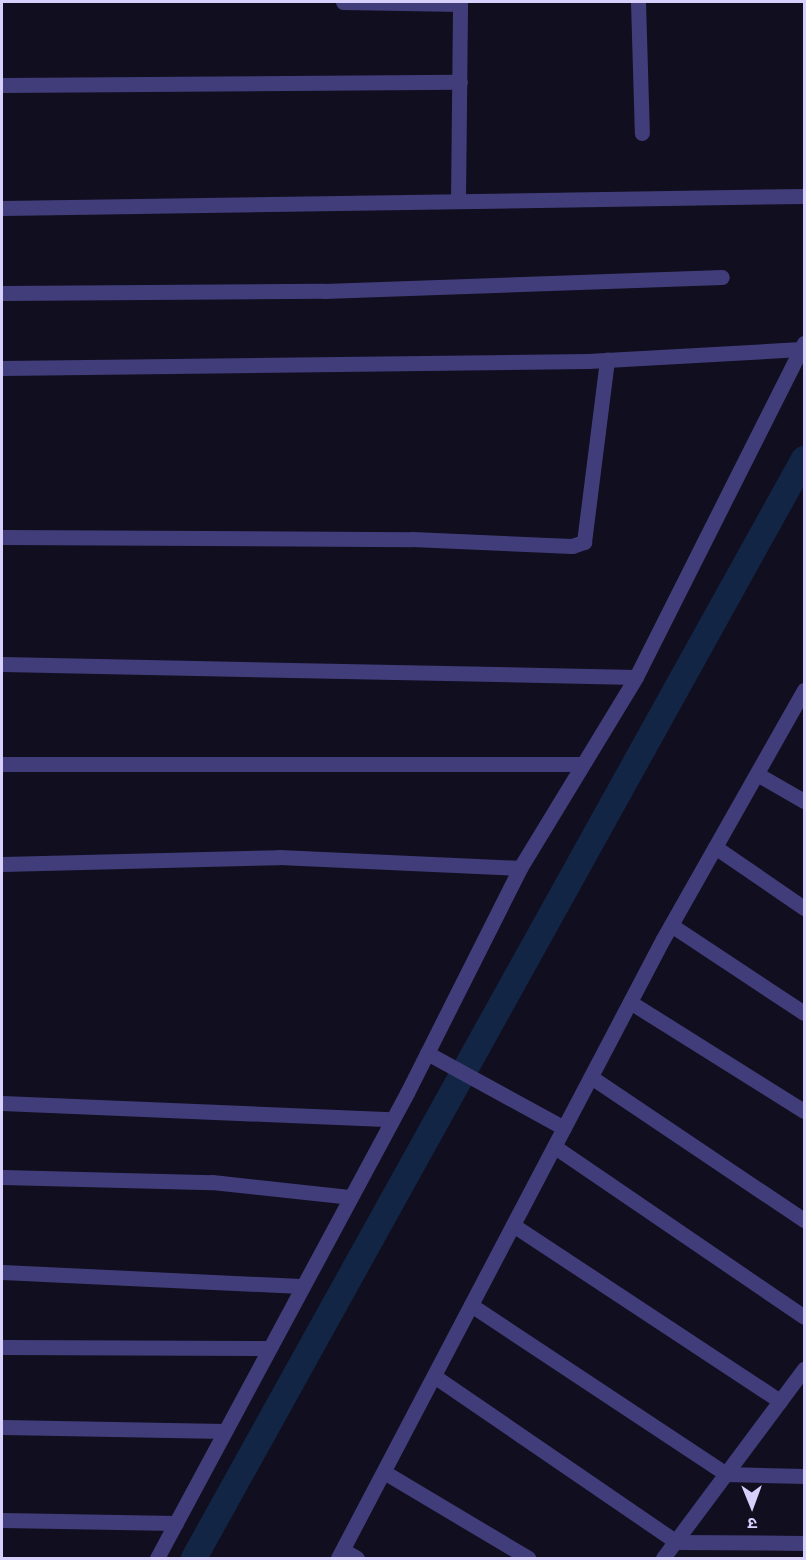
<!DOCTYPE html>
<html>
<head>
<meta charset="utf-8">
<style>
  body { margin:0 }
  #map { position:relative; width:806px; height:1560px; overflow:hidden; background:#110e1f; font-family:"Open Sans","Noto Sans Devanagari",sans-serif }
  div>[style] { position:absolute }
  .canal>* { height:26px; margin:-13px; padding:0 13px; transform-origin:13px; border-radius:13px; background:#122544 }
  .minor>* { height:15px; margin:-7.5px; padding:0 7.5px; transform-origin:7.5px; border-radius:7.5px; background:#403d7a }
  span { translate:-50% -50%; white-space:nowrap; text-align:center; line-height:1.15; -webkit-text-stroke:4.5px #110e1f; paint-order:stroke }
  .frame { position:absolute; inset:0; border:3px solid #d6d0fb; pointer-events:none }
  .north { position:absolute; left:722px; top:1476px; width:60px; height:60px; -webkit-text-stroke:4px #110e1f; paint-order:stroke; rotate:179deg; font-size:16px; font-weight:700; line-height:24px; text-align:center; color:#d6d0fb }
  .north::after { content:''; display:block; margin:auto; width:21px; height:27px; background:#d6d0fb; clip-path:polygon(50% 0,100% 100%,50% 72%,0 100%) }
</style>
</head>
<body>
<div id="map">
  <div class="canal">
    <div style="left:194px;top:1558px;width:1257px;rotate:-60.97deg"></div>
  </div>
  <div class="minor">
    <div style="left:343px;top:2px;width:117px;rotate:1deg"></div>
    <div style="left:638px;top:2px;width:131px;rotate:88.3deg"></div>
    <div style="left:2px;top:85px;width:458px;rotate:-0.4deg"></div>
    <div style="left:458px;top:200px;width:198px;rotate:-89.4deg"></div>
    <div style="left:2px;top:208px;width:802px;rotate:-0.86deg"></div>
    <div style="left:2px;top:293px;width:322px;rotate:-0.4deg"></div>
    <div style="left:324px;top:291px;width:398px;rotate:-2deg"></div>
    <div style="left:2px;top:368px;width:586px;rotate:-0.68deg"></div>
    <div style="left:588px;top:361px;width:213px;rotate:-3.2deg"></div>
    <div style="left:2px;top:537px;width:410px;rotate:0.3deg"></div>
    <div style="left:412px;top:539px;width:160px;rotate:2.5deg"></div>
    <div style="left:572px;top:546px;width:13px;rotate:-18deg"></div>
    <div style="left:584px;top:542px;width:184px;rotate:-82.8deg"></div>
    <div style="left:2px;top:664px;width:634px;rotate:1.17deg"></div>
    <div style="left:2px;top:764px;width:579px"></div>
    <div style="left:757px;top:774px;width:54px;rotate:29.9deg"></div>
    <div style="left:715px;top:847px;width:108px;rotate:34.4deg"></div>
    <div style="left:2px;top:864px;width:277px;rotate:-1.4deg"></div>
    <div style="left:279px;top:857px;width:241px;rotate:2.6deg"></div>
    <div style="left:671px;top:925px;width:159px;rotate:33.5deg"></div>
    <div style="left:630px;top:1002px;width:205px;rotate:32.1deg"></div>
    <div style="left:427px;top:1053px;width:156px;rotate:28.7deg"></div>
    <div style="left:591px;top:1077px;width:257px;rotate:33.9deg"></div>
    <div style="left:2px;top:1103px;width:389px;rotate:2.4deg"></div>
    <div style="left:555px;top:1147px;width:301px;rotate:34.3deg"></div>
    <div style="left:2px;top:1177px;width:210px;rotate:1.4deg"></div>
    <div style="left:212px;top:1182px;width:138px;rotate:6.2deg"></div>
    <div style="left:513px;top:1225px;width:320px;rotate:33.4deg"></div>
    <div style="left:2px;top:1272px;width:299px;rotate:2.7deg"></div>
    <div style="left:471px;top:1305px;width:306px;rotate:33.5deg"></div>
    <div style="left:726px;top:1474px;width:78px;rotate:1.5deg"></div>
    <div style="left:2px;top:1347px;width:267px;rotate:0.2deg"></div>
    <div style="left:434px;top:1376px;width:293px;rotate:34.4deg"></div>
    <div style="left:676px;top:1542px;width:128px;rotate:0.4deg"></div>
    <div style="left:2px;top:1427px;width:223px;rotate:1deg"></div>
    <div style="left:384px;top:1472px;width:168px;rotate:30.8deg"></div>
    <div style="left:2px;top:1520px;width:174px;rotate:1deg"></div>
    <div style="left:343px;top:1550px;width:16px;rotate:30deg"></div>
    <div style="left:157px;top:1558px;width:528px;rotate:-61.74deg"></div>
    <div style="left:407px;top:1093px;width:252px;rotate:-63.3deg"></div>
    <div style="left:520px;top:868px;width:223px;rotate:-58.7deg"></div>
    <div style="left:636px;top:677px;width:374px;rotate:-63.3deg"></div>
    <div style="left:338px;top:1558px;width:699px;rotate:-62.3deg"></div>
    <div style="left:663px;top:939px;width:286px;rotate:-60.5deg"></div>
    <div style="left:663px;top:1558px;width:236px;rotate:-53.3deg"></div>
  </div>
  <div class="frame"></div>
  <div class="north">उ</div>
</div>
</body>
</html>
